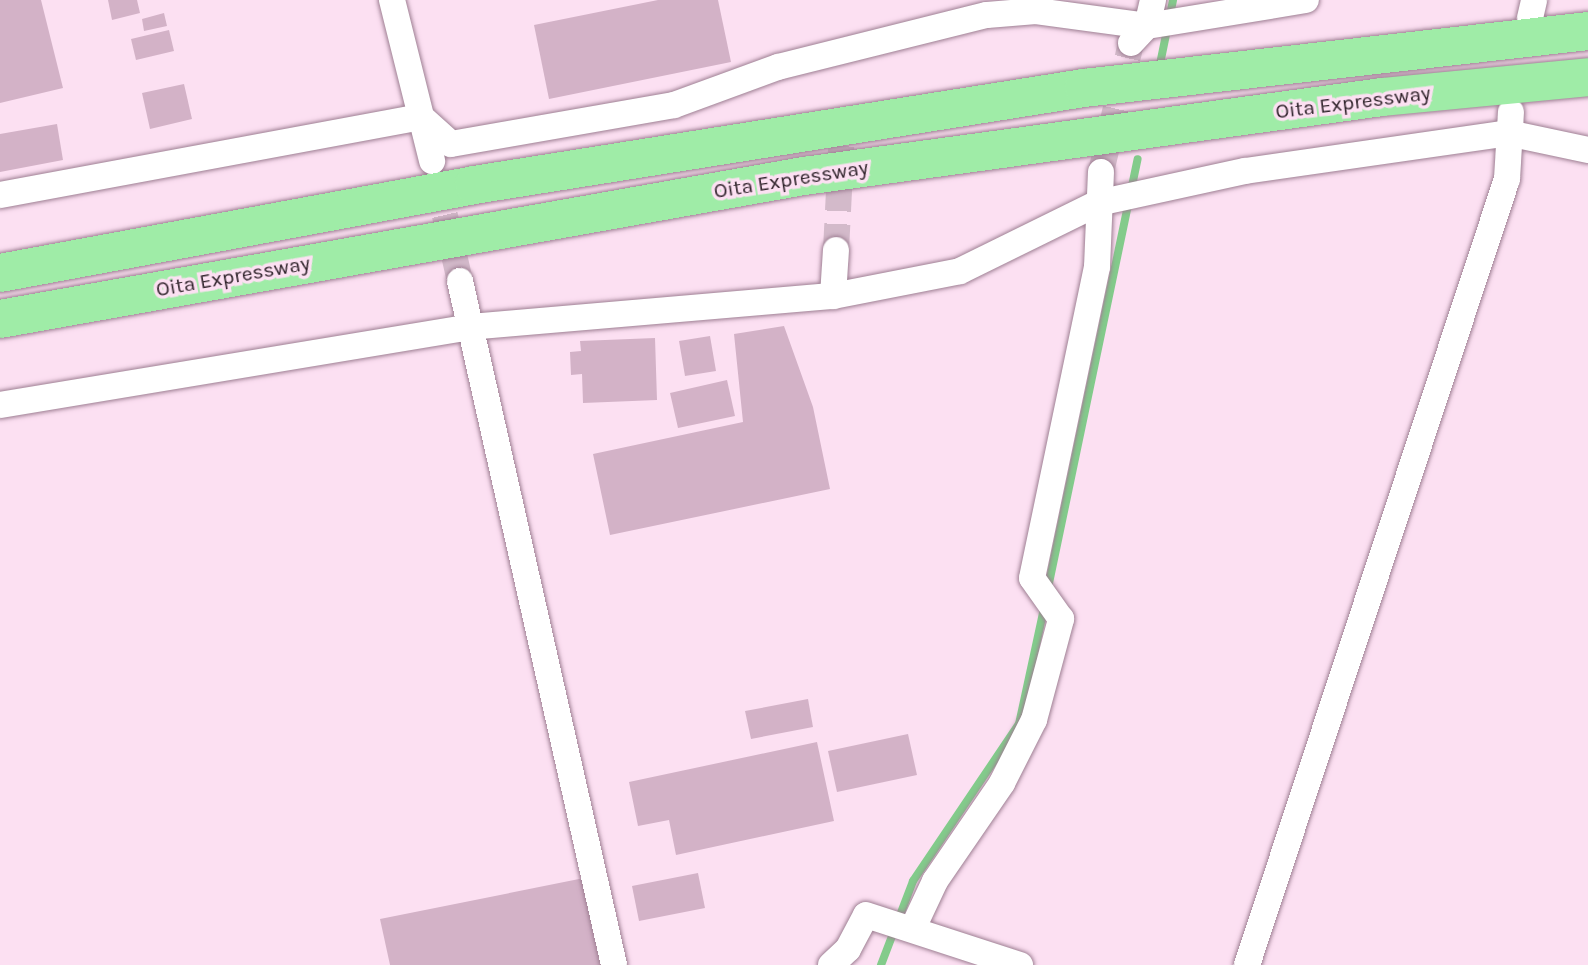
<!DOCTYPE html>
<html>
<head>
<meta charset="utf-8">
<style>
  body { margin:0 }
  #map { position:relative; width:1588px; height:965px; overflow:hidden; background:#fce0f2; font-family:Karla,sans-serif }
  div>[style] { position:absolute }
  .stream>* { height:8px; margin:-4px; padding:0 4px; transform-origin:4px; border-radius:4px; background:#83cb8b }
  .building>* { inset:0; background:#d3b2c7 }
  .minor-tunnel>* { height:26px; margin-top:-13px; transform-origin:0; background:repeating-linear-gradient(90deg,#d3baca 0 26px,transparent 0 39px) }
  .roads { filter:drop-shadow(0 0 2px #9e7f93) drop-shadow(0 0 2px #9e7f93) }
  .minor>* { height:26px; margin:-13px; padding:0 13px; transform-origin:13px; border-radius:13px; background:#fff }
  .highway>* { height:38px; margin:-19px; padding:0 19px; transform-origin:19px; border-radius:19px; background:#9feca7 }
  span { translate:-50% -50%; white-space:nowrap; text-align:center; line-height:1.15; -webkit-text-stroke:7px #fce0f2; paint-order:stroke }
  .street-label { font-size:21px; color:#31242c }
</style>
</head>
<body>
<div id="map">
  <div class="stream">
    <div style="left:1159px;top:69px;width:70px;rotate:-78.5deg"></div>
    <div style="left:1048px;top:588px;width:438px;rotate:-78.2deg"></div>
    <div style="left:881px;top:965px;width:90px;rotate:-69.1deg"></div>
    <div style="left:913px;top:881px;width:189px;rotate:-56deg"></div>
    <div style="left:1019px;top:724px;width:119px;rotate:-77.8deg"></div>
  </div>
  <div class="building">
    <div style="clip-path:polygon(0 0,41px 0,63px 88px,0 103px)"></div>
    <div style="clip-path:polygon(108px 0,137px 0,140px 13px,112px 20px)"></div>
    <div style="clip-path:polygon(658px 0,718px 0,731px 62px,549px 99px,534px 25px)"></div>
    <div style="clip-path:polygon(164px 13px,167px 26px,144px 31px,142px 19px)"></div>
    <div style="clip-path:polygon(169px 30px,174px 51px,136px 60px,131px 39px)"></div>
    <div style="clip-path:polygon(184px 84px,192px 119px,150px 129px,142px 93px)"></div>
    <div style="clip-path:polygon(57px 124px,63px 160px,0 172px,0 134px)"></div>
    <div style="clip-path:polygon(784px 326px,813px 407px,830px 489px,610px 535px,593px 454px,743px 422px,734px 334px)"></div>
    <div style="clip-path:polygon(710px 336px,716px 371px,685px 376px,679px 341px)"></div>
    <div style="clip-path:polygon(655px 338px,657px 400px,583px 403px,582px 374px,571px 375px,570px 352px,581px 351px,580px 341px)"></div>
    <div style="clip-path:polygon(727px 380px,735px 416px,678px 428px,670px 393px)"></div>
    <div style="clip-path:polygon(808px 699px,813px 727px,751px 739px,745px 711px)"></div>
    <div style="clip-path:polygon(908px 734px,917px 775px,837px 792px,828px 751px)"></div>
    <div style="clip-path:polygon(817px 742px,834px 821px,676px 855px,669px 820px,638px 826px,629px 782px)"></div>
    <div style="clip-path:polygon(698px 873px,705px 908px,639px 921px,632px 886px)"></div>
    <div style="clip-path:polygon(589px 877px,607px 965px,390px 965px,380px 919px)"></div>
  </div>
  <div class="minor-tunnel">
    <div style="left:1101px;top:172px;width:132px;rotate:-76.9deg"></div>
    <div style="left:436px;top:177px;width:107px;rotate:77deg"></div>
    <div style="left:836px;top:250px;width:138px;rotate:-87.1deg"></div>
  </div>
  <div class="roads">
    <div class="minor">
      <div style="left:392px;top:0;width:166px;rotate:76deg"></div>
      <div style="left:1530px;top:18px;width:18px;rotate:-77deg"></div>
      <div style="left:1131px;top:43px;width:23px;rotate:-47deg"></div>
      <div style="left:1147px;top:26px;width:27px;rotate:-77deg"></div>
      <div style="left:421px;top:117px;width:40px;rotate:42deg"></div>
      <div style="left:451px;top:144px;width:226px;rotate:-9.9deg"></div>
      <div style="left:674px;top:105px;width:111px;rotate:-20.1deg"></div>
      <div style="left:778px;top:67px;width:215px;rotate:-14deg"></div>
      <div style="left:987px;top:15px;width:49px;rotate:-4.7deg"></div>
      <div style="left:1036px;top:11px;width:112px;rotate:7.7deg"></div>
      <div style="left:1147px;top:26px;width:161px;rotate:-9.3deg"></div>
      <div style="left:0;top:195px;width:428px;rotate:-10.5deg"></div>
      <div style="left:460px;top:281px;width:701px;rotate:77.31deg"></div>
      <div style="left:833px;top:296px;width:46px;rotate:-86.3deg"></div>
      <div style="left:0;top:405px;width:475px;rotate:-9.4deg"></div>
      <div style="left:469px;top:327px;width:365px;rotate:-4.9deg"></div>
      <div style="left:833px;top:296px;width:129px;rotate:-11.1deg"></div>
      <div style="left:960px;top:271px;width:154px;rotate:-26.2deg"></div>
      <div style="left:1098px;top:203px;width:150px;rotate:-12.3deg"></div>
      <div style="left:1245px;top:171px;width:266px;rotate:-8.2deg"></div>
      <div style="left:1508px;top:133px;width:82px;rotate:12deg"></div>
      <div style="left:913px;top:928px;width:52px;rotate:-64.9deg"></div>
      <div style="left:935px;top:881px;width:119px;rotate:-55.6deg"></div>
      <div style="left:1002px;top:783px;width:71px;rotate:-63.1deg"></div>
      <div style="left:1034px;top:720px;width:105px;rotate:-75deg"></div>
      <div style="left:1061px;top:619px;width:50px;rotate:-125.3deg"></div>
      <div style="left:1032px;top:578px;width:318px;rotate:-78.2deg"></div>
      <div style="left:1097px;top:267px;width:95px;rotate:-87.6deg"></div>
      <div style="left:831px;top:965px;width:23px;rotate:-43deg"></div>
      <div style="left:848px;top:949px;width:38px;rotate:-62deg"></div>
      <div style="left:866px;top:915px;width:162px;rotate:18deg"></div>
      <div style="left:1247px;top:965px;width:828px;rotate:-71.7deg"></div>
      <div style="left:1507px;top:179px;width:67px;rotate:-86.6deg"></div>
    </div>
    <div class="highway">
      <div style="left:0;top:273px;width:482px;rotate:-10.5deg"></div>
      <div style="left:474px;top:185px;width:618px;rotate:-9.04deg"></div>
      <div style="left:1084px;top:88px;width:507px;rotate:-6.45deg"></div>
      <div style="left:0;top:319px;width:817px;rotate:-10.09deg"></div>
      <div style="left:804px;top:176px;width:583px;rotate:-7.78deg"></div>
      <div style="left:1382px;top:97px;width:207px;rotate:-5.5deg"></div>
    </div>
  </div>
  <div class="street-label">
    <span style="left:1353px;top:102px;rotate:-7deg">Oita Expressway</span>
    <span style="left:791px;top:179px;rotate:-9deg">Oita Expressway</span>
    <span style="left:233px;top:276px;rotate:-10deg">Oita Expressway</span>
  </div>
</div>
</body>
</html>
